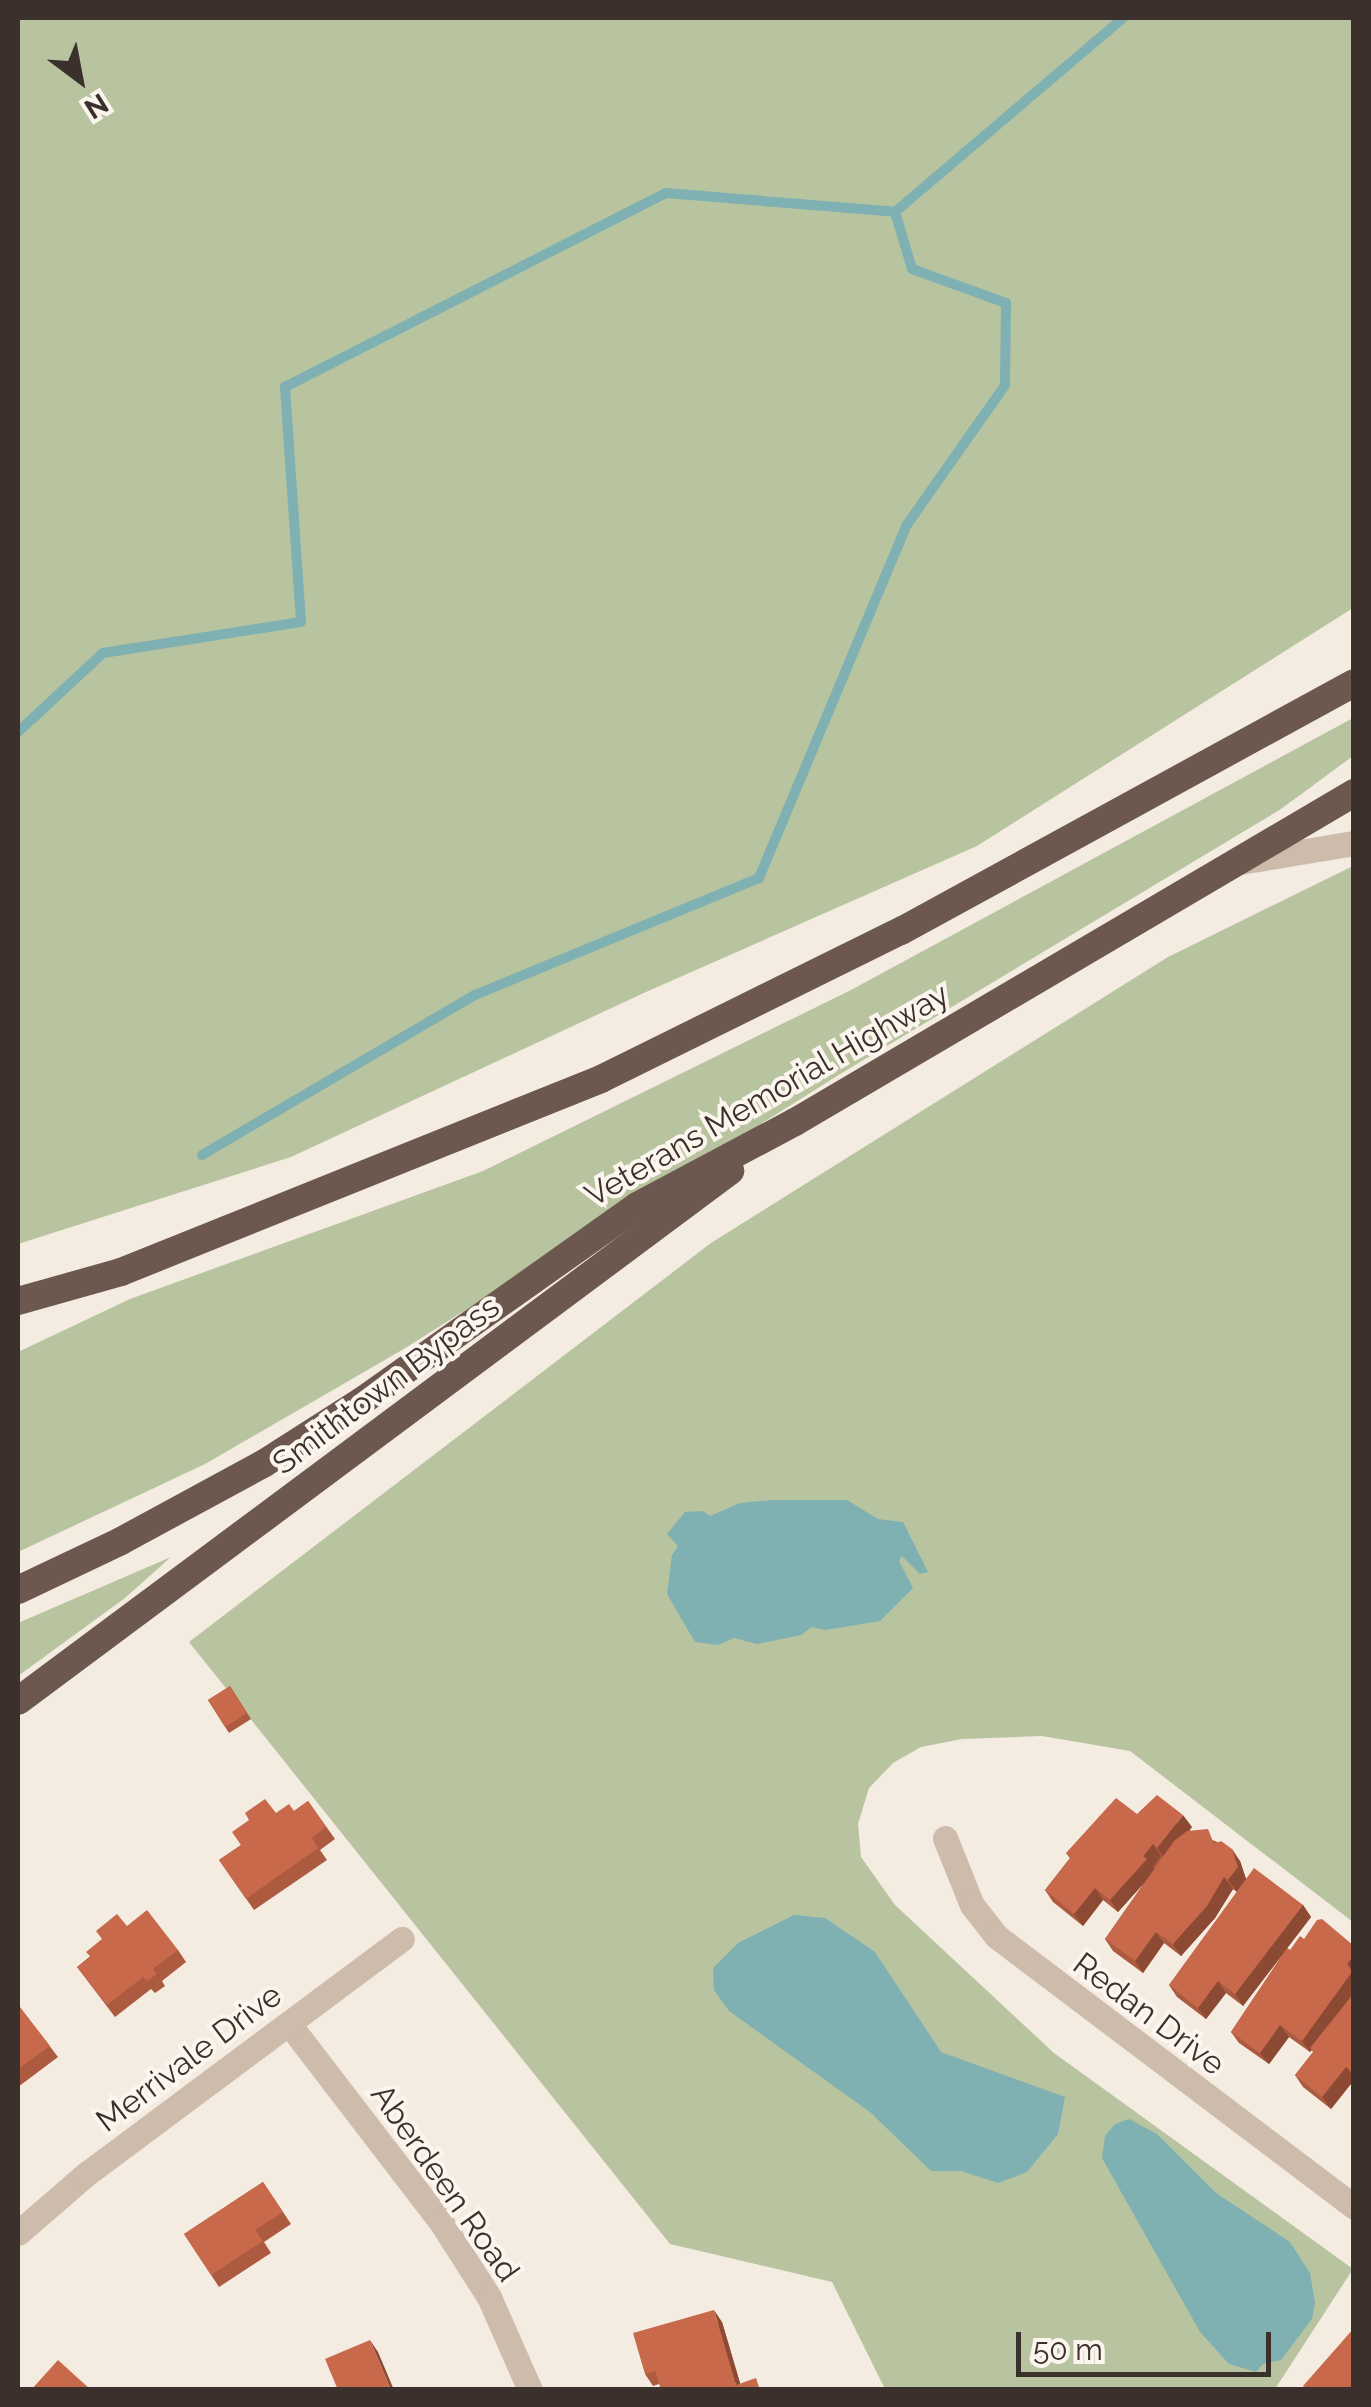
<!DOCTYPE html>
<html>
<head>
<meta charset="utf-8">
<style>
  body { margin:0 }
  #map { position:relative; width:1371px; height:2407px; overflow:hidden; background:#f4ebe1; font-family:Raleway,sans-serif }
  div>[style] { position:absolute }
  .green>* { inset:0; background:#b8c4a0 }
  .water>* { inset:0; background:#7fb0b2 }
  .stream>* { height:10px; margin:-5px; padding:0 5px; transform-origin:5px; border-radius:5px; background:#7fb0b2 }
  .minor>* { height:25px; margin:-12.5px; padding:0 12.5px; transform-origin:12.5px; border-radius:12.5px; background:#cdbbac }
  .trunk>* { height:28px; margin:-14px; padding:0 14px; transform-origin:14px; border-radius:14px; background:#6c584f }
  .wall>* { inset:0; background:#ac5a40 }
  .shaded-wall>* { inset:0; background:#8c4a34 }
  .building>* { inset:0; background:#c8694b }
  span { translate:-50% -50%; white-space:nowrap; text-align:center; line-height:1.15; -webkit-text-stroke:8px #fbf5ee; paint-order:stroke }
  .street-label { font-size:32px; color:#3b302b }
  .frame { position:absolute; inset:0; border:20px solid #3b302b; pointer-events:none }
  .north { position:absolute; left:30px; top:30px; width:100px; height:100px; -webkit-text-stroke:8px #fbf5ee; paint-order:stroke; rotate:148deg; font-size:28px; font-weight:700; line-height:40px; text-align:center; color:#3b302b }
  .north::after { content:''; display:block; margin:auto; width:35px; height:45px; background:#3b302b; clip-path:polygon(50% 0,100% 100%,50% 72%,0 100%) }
  .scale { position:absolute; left:1016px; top:2332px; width:255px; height:45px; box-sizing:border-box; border:5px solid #3b302b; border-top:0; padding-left:12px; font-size:30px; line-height:35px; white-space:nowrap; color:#3b302b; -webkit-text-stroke:8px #fbf5ee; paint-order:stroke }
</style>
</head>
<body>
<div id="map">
  <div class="green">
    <div style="clip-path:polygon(18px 18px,1353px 18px,1353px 608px,977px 846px,646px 992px,291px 1157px,18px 1244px)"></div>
    <div style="clip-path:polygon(1353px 718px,1353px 756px,1281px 809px,837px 1076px,402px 1350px,205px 1464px,18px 1552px,18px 1352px,130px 1299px,483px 1171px,851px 990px)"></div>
    <div style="clip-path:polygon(1353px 866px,1353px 1922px,1130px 1751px,1042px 1736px,962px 1739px,921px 1747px,893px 1763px,869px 1788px,858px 1824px,861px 1857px,895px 1905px,1054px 2053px,1353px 2269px,1275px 2389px,885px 2389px,832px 2282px,670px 2244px,189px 1642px,711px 1243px,1168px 957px)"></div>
    <div style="clip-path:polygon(171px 1557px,125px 1598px,18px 1676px,18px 1623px)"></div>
  </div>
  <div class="water">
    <div style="clip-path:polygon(773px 1500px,847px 1500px,878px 1519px,903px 1522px,928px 1572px,920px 1574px,902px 1556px,899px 1561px,913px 1588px,880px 1621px,825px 1630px,812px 1627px,801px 1635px,757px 1644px,734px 1638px,718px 1645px,695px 1642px,667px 1594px,672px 1555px,678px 1546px,667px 1534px,685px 1512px,703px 1511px,710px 1516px,740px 1503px)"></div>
    <div style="clip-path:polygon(794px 1915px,825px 1918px,875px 1952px,941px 2052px,1065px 2097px,1058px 2134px,1027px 2172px,998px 2183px,961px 2171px,931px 2171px,870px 2112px,729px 2011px,714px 1990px,713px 1968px,738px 1943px)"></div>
    <div style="clip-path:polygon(1129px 2119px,1157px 2134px,1216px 2193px,1290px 2242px,1310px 2273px,1315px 2303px,1312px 2319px,1281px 2360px,1263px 2364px,1256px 2372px,1229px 2364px,1200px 2332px,1102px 2158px,1105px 2136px,1115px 2124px)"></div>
  </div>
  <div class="stream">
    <div style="left:18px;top:732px;width:116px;rotate:-42.9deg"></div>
    <div style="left:103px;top:653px;width:200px;rotate:-8.9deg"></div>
    <div style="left:301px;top:622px;width:236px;rotate:-93.9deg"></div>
    <div style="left:285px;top:387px;width:428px;rotate:-27deg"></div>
    <div style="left:666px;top:193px;width:230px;rotate:4.7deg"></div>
    <div style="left:895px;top:212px;width:299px;rotate:-40.4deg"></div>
    <div style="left:202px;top:1155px;width:316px;rotate:-30.4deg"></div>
    <div style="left:475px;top:995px;width:307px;rotate:-22.4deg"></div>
    <div style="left:759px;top:878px;width:381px;rotate:-67.3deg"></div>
    <div style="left:906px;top:526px;width:172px;rotate:-54.9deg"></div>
    <div style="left:1005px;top:385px;width:82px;rotate:-89.3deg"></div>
    <div style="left:1006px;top:303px;width:100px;rotate:-160.1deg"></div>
    <div style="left:912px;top:269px;width:59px;rotate:-106.6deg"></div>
  </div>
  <div class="minor">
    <div style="left:1240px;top:862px;width:116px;rotate:-9.5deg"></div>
    <div style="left:945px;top:1838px;width:72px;rotate:68.1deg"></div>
    <div style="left:972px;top:1905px;width:39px;rotate:52deg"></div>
    <div style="left:996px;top:1936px;width:449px;rotate:37.1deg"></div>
    <div style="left:289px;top:2024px;width:250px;rotate:52.5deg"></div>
    <div style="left:441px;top:2222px;width:89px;rotate:57.4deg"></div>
    <div style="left:489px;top:2297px;width:102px;rotate:66.2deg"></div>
    <div style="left:18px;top:2233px;width:89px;rotate:-40.9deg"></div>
    <div style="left:85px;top:2175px;width:395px;rotate:-36.7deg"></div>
  </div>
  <div class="trunk">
    <div style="left:18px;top:1301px;width:107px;rotate:-15.7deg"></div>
    <div style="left:121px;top:1272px;width:517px;rotate:-21.9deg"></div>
    <div style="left:601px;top:1079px;width:335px;rotate:-26.3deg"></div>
    <div style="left:901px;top:931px;width:516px;rotate:-28.7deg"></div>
    <div style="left:18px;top:1590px;width:114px;rotate:-25.4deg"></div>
    <div style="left:121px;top:1541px;width:162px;rotate:-28.5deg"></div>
    <div style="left:263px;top:1464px;width:117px;rotate:-32.5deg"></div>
    <div style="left:362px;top:1401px;width:337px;rotate:-35.3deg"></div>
    <div style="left:637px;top:1206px;width:179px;rotate:-28deg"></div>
    <div style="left:795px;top:1122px;width:649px;rotate:-30.48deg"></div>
    <div style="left:18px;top:1701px;width:888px;rotate:-36.66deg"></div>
  </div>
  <div class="wall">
    <div style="clip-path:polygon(230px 1686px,251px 1719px,229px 1733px,208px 1700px)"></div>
    <div style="clip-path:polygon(308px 1801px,335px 1839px,320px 1850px,327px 1860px,254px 1910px,219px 1860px,241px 1845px,276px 1813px,294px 1811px)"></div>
    <div style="clip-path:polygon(1137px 1814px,1192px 1827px,1189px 1830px,1217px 1842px,1240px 1861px,1246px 1879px,1303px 1905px,1311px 1917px,1287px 1948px,1354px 1993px,1354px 2080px,1331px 2109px,1303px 2087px,1295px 2075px,1313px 2052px,1312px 2050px,1310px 2052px,1289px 2037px,1269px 2064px,1239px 2043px,1231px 2032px,1283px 1954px,1243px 2006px,1226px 1993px,1206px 2019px,1177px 1997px,1169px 1985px,1237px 1892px,1233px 1889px,1215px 1918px,1181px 1956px,1164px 1943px,1143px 1973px,1113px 1951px,1105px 1939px,1144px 1883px,1118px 1912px,1103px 1900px,1083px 1926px,1053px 1902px,1045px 1890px,1070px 1858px,1066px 1853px)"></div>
    <div style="clip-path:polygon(127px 1926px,178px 1950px,186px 1962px,162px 1981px,165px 1986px,155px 1993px,151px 1989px,115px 2017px,77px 1967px)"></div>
    <div style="clip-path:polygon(19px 2006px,58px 2057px,18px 2087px,18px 2008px)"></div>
    <div style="clip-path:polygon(263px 2182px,291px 2224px,264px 2242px,271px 2253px,219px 2287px,184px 2234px)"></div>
    <div style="clip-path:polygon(722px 2322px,740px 2383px,659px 2384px,653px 2386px,645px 2374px)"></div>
  </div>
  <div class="shaded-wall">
    <div style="clip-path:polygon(1183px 1815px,1192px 1827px,1166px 1860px,1157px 1848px)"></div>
    <div style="clip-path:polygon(1153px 1844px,1161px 1856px,1153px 1867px,1155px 1871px,1118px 1912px,1110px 1900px)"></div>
    <div style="clip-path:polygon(1232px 1849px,1240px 1861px,1246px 1879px,1237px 1892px,1228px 1880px)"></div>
    <div style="clip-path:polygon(1224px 1877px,1233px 1889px,1215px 1918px,1181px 1956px,1173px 1944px)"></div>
    <div style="clip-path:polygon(1095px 1888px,1103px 1900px,1083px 1926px,1074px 1914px)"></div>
    <div style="clip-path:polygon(1303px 1905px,1311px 1917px,1243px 2006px,1235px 1994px)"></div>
    <div style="clip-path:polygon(1156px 1932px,1164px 1943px,1143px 1973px,1135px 1961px)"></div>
    <div style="clip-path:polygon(1354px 1955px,1354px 1992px,1310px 2052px,1302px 2041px,1347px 1963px)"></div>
    <div style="clip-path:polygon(1218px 1981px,1226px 1993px,1206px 2019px,1198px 2008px)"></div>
    <div style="clip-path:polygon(1280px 2025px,1289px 2037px,1269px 2064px,1260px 2053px)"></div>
    <div style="clip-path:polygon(1346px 2067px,1354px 2077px,1354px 2080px,1331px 2109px,1322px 2097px)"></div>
    <div style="clip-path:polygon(714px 2310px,722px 2322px,742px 2390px,736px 2385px)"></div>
    <div style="clip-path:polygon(370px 2340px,378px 2352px,394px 2390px,391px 2390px)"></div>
  </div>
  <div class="building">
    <div style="clip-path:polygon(230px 1686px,247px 1713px,225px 1727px,208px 1700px)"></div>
    <div style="clip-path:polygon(1157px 1795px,1183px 1815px,1157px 1848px,1153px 1844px,1143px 1856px,1147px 1859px,1110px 1900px,1095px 1888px,1074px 1914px,1045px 1890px,1071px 1857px,1066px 1853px,1116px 1798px,1137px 1814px)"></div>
    <div style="clip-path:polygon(265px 1799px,276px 1813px,289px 1804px,294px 1811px,308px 1801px,326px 1827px,312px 1838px,318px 1848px,246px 1899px,219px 1860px,241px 1845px,232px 1832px,249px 1820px,245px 1813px)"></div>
    <div style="clip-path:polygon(1208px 1829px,1214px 1844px,1221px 1841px,1232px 1849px,1238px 1867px,1228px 1880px,1224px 1877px,1207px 1906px,1173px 1944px,1156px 1932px,1135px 1961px,1105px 1939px,1174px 1841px,1187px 1831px)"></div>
    <div style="clip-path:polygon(1254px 1868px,1303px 1905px,1235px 1994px,1218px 1981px,1198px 2008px,1169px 1985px)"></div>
    <div style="clip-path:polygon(147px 1910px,178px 1950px,153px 1969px,157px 1974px,147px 1981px,143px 1977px,107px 2005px,77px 1967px,91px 1957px,86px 1952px,102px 1939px,96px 1931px,117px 1914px,127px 1926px)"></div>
    <div style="clip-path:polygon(1322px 1919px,1354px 1946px,1354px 1955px,1347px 1963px,1352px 1972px,1302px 2041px,1280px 2025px,1260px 2053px,1231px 2032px,1287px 1948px,1290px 1950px,1300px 1936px,1304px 1939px,1317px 1920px)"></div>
    <div style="clip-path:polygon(1354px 1993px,1354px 2073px,1346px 2067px,1322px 2097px,1295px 2075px,1314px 2051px,1310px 2048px)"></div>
    <div style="clip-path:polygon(19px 2006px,50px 2046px,18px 2069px,18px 2008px)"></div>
    <div style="clip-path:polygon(263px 2182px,283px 2212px,255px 2230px,263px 2241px,211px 2275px,184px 2234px)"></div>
    <div style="clip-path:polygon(714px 2310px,736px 2385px,756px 2378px,760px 2390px,661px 2390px,655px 2371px,645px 2374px,633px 2333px)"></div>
    <div style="clip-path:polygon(1354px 2328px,1354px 2390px,1307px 2390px,1303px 2386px)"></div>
    <div style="clip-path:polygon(370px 2340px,391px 2390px,338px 2390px,325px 2359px)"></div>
    <div style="clip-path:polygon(58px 2360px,91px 2390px,31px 2390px)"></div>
  </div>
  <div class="street-label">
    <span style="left:767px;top:1095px;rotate:-30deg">Veterans Memorial Highway</span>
    <span style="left:386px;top:1385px;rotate:-37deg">Smithtown Bypass</span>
    <span style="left:1149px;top:2014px;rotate:37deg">Redan Drive</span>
    <span style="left:189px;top:2058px;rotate:-37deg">Merrivale Drive</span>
    <span style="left:445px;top:2183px;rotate:55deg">Aberdeen Road</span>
  </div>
  <div class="frame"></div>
  <div class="north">N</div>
  <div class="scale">50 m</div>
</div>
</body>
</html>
